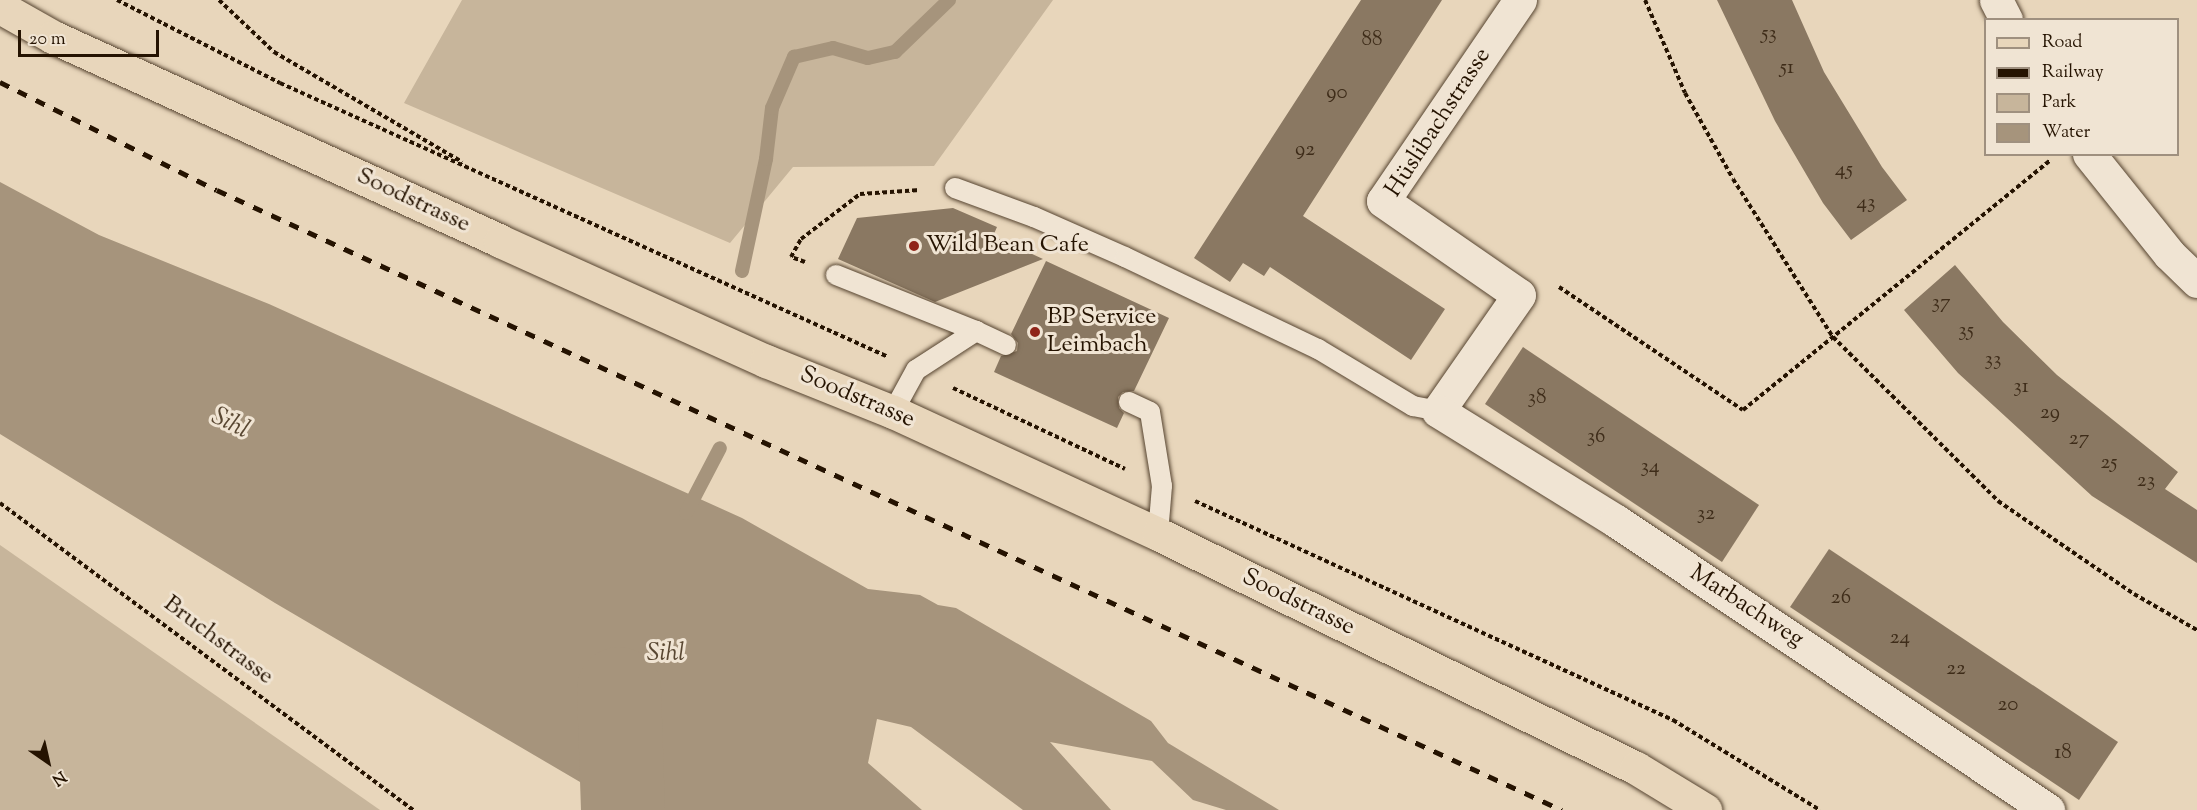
<!DOCTYPE html>
<html>
<head>
<meta charset="utf-8">
<style>
  body { margin:0 }
  #map { position:relative; width:2197px; height:810px; overflow:hidden; background:#e8d6bb; font-family:"Sorts Mill Goudy",serif }
  div>[style] { position:absolute }
  .green>* { inset:0; background:#c7b59b }
  .water>* { inset:0; background:#a6947c }
  .stream>* { height:14px; margin:-7px; padding:0 7px; transform-origin:7px; border-radius:7px; background:#a6947c }
  .river>* { height:84px; margin:-42px; padding:0 42px; transform-origin:42px; border-radius:42px; background:#a6947c }
  .building>* { inset:0; background:#8a7862 }
  .path>* { height:4px; margin-top:-2px; transform-origin:0; background:repeating-linear-gradient(90deg,#251301 0 4.5px,transparent 0 7.5px) }
  .roads { filter:drop-shadow(0 0 2px #564430) drop-shadow(0 0 2px #564430) }
  .service>* { height:20px; margin:-10px; padding:0 10px; transform-origin:10px; border-radius:10px; background:#f0e4d3 }
  .minor>* { height:33px; margin:-16.5px; padding:0 16.5px; transform-origin:16.5px; border-radius:16.5px; background:#f0e4d3 }
  .primary>* { height:33px; margin:-16.5px; padding:0 16.5px; transform-origin:16.5px; border-radius:16.5px; background:#e8d6bb }
  .rail>* { height:4.5px; margin-top:-2.25px; transform-origin:0; background:repeating-linear-gradient(90deg,#251301 0 10px,transparent 0 20px) }
  .dots>* { width:16px; height:16px; translate:-50% -50%; box-sizing:border-box; border:3px solid #f0e4d3; border-radius:50% }
  span { translate:-50% -50%; white-space:nowrap; text-align:center; line-height:1.15; -webkit-text-stroke:6px #f0e4d3; paint-order:stroke }
  .number-label { font-size:21px; color:#3e2c19 }
  .number-label span { -webkit-text-stroke-width:0 }
  .street-label { font-size:24px; color:#251301 }
  .poi-label { font-size:24px; color:#251301 }
  .left { translate:0 -50%; text-align:left }
  .water-label { font-size:26px; color:#594732; font-style:italic }
  .legend { position:absolute; left:1984px; top:18px; width:195px; height:138px; box-sizing:border-box; background:#f0e4d3; border:2px solid #9f907f; margin:0; padding:8px 10px; list-style:none; font-size:18px; color:#251301 }
  .legend li { display:flex; align-items:center; gap:12px; height:30px }
  .legend b { width:30px; border:2px solid #9f907f }
  .north { position:absolute; left:18px; top:732px; width:60px; height:60px; -webkit-text-stroke:4px #f0e4d3; paint-order:stroke; rotate:146deg; font-size:16px; font-weight:700; line-height:24px; text-align:center; color:#251301 }
  .north::after { content:''; display:block; margin:auto; width:21px; height:27px; background:#251301; clip-path:polygon(50% 0,100% 100%,50% 72%,0 100%) }
  .scale { position:absolute; left:18px; top:30px; width:141px; height:27px; box-sizing:border-box; border:3px solid #251301; border-top:0; padding-left:8px; font-size:18px; line-height:21px; white-space:nowrap; color:#251301; -webkit-text-stroke:4px #f0e4d3; paint-order:stroke }
</style>
</head>
<body>
<div id="map">
  <div class="green">
    <div style="clip-path:polygon(462px 0,1053px 0,934px 166px,793px 167px,730px 243px,404px 103px)"></div>
    <div style="clip-path:polygon(0 545px,380px 810px,0 810px)"></div>
  </div>
  <div class="water">
    <div style="clip-path:polygon(0 182px,99px 235px,269px 304px,742px 518px,868px 589px,920px 595px,938px 605px,956px 608px,1151px 721px,1168px 743px,1279px 810px,1226px 810px,1193px 800px,1152px 761px,1050px 742px,1111px 810px,1023px 810px,911px 727px,877px 719px,868px 763px,922px 810px,635px 810px,609px 799px,275px 603px,0 434px)"></div>
  </div>
  <div class="stream">
    <div style="left:742px;top:271px;width:115px;rotate:-77.9deg"></div>
    <div style="left:766px;top:159px;width:51px;rotate:-83.3deg"></div>
    <div style="left:772px;top:108px;width:56px;rotate:-66.7deg"></div>
    <div style="left:794px;top:57px;width:40px;rotate:-13deg"></div>
    <div style="left:833px;top:48px;width:36px;rotate:16deg"></div>
    <div style="left:868px;top:58px;width:28px;rotate:-13deg"></div>
    <div style="left:895px;top:52px;width:75px;rotate:-43.9deg"></div>
    <div style="left:686px;top:513px;width:73px;rotate:-62.4deg"></div>
  </div>
  <div class="river">
    <div style="left:619px;top:689px;width:121px;rotate:88.1deg"></div>
  </div>
  <div class="building">
    <div style="clip-path:polygon(1361px 0,1442px 0,1303px 216px,1445px 309px,1411px 360px,1270px 267px,1264px 276px,1243px 263px,1230px 282px,1194px 258px)"></div>
    <div style="clip-path:polygon(1717px 0,1792px 0,1824px 72px,1882px 167px,1907px 200px,1851px 240px,1823px 203px,1775px 121px)"></div>
    <div style="clip-path:polygon(953px 208px,997px 227px,993px 236px,1043px 259px,935px 302px,838px 259px,857px 218px)"></div>
    <div style="clip-path:polygon(1046px 261px,1169px 318px,1134px 391px,1123px 392px,1118px 397px,1119px 408px,1124px 413px,1117px 428px,994px 372px,1001px 356px,1017px 351px,1018px 343px,1011px 334px)"></div>
    <div style="clip-path:polygon(1955px 265px,2003px 322px,2057px 375px,2178px 472px,2165px 489px,2197px 510px,2197px 563px,2092px 496px,1958px 373px,1904px 310px)"></div>
    <div style="clip-path:polygon(1523px 347px,1759px 505px,1722px 562px,1485px 404px)"></div>
    <div style="clip-path:polygon(1829px 549px,2118px 742px,2079px 800px,1790px 607px)"></div>
  </div>
  <div class="path">
    <div style="left:117px;top:0;width:183px;rotate:27deg"></div>
    <div style="left:280px;top:83px;width:665px;rotate:24.25deg"></div>
    <div style="left:219px;top:0;width:76px;rotate:43.4deg"></div>
    <div style="left:274px;top:52px;width:218px;rotate:30.3deg"></div>
    <div style="left:1645px;top:0;width:101px;rotate:66.7deg"></div>
    <div style="left:1685px;top:93px;width:98px;rotate:60.8deg"></div>
    <div style="left:1733px;top:179px;width:187px;rotate:57.7deg"></div>
    <div style="left:1833px;top:337px;width:233px;rotate:44.8deg"></div>
    <div style="left:1998px;top:501px;width:165px;rotate:34.4deg"></div>
    <div style="left:2134px;top:594px;width:73px;rotate:29.7deg"></div>
    <div style="left:805px;top:262px;width:15px;rotate:-160deg"></div>
    <div style="left:791px;top:257px;width:21px;rotate:-61deg"></div>
    <div style="left:801px;top:239px;width:74px;rotate:-37.3deg"></div>
    <div style="left:860px;top:194px;width:60px;rotate:-3.8deg"></div>
    <div style="left:1559px;top:287px;width:221px;rotate:33.8deg"></div>
    <div style="left:1743px;top:410px;width:395px;rotate:-39.1deg"></div>
    <div style="left:953px;top:388px;width:190px;rotate:25.2deg"></div>
    <div style="left:1195px;top:501px;width:526px;rotate:24.62deg"></div>
    <div style="left:1673px;top:720px;width:172px;rotate:31.5deg"></div>
    <div style="left:0;top:503px;width:515px;rotate:36.62deg"></div>
  </div>
  <div class="roads">
    <div class="service">
      <div style="left:955px;top:188px;width:84px;rotate:20.2deg"></div>
      <div style="left:1034px;top:217px;width:99px;rotate:23.7deg"></div>
      <div style="left:1125px;top:257px;width:214px;rotate:25.5deg"></div>
      <div style="left:1318px;top:349px;width:111px;rotate:31deg"></div>
      <div style="left:1413px;top:406px;width:25px;rotate:11deg"></div>
      <div style="left:836px;top:275px;width:151px;rotate:21.8deg"></div>
      <div style="left:1129px;top:402px;width:23px;rotate:25deg"></div>
      <div style="left:1150px;top:412px;width:75px;rotate:80.8deg"></div>
      <div style="left:1162px;top:486px;width:48px;rotate:94.8deg"></div>
      <div style="left:893px;top:412px;width:48px;rotate:-61.3deg"></div>
      <div style="left:916px;top:370px;width:72px;rotate:-33deg"></div>
      <div style="left:976px;top:331px;width:33px;rotate:25deg"></div>
    </div>
    <div class="minor">
      <div style="left:1520px;top:0;width:243px;rotate:124.3deg"></div>
      <div style="left:1383px;top:201px;width:165px;rotate:34.7deg"></div>
      <div style="left:1519px;top:295px;width:141px;rotate:124.9deg"></div>
      <div style="left:1438px;top:411px;width:209px;rotate:31.7deg"></div>
      <div style="left:1616px;top:521px;width:520px;rotate:33.78deg"></div>
      <div style="left:1996px;top:0;width:22px;rotate:63deg"></div>
      <div style="left:2089px;top:154px;width:128px;rotate:51.3deg"></div>
      <div style="left:2169px;top:254px;width:39px;rotate:44deg"></div>
    </div>
    <div class="primary">
      <div style="left:0;top:7px;width:61px;rotate:29.5deg"></div>
      <div style="left:53px;top:37px;width:491px;rotate:24.5deg"></div>
      <div style="left:500px;top:241px;width:292px;rotate:24.3deg"></div>
      <div style="left:766px;top:361px;width:137px;rotate:21.9deg"></div>
      <div style="left:893px;top:412px;width:292px;rotate:24.7deg"></div>
      <div style="left:1158px;top:534px;width:532px;rotate:26.08deg"></div>
      <div style="left:1636px;top:768px;width:81px;rotate:31.3deg"></div>
    </div>
  </div>
  <div class="rail">
    <div style="left:0;top:82px;width:242px;rotate:26.5deg"></div>
    <div style="left:217px;top:190px;width:1481px;rotate:24.75deg"></div>
  </div>
  <div class="dots">
    <div style="left:914px;top:246px;background:#8f2418"></div>
    <div style="left:1035px;top:332px;background:#8f2418"></div>
  </div>
  <div class="number-label">
    <span style="left:1769px;top:34px">53</span>
    <span style="left:1372px;top:40px">88</span>
    <span style="left:1787px;top:68px">51</span>
    <span style="left:1337px;top:93px">90</span>
    <span style="left:1305px;top:150px">92</span>
    <span style="left:1844px;top:170px">45</span>
    <span style="left:1866px;top:203px">43</span>
    <span style="left:1941px;top:303px">37</span>
    <span style="left:1966px;top:331px">35</span>
    <span style="left:1993px;top:360px">33</span>
    <span style="left:2021px;top:387px">31</span>
    <span style="left:1537px;top:398px">38</span>
    <span style="left:2050px;top:413px">29</span>
    <span style="left:1596px;top:437px">36</span>
    <span style="left:2079px;top:439px">27</span>
    <span style="left:2109px;top:463px">25</span>
    <span style="left:1650px;top:467px">34</span>
    <span style="left:2146px;top:481px">23</span>
    <span style="left:1706px;top:514px">32</span>
    <span style="left:1841px;top:598px">26</span>
    <span style="left:1900px;top:638px">24</span>
    <span style="left:1956px;top:669px">22</span>
    <span style="left:2008px;top:705px">20</span>
    <span style="left:2063px;top:753px">18</span>
  </div>
  <div class="street-label">
    <span style="left:1439px;top:123px;rotate:-57deg">Hüslibachstrasse</span>
    <span style="left:413px;top:201px;rotate:25deg">Soodstrasse</span>
    <span style="left:857px;top:398px;rotate:23deg">Soodstrasse</span>
    <span style="left:1298px;top:603px;rotate:26deg">Soodstrasse</span>
    <span style="left:1746px;top:607px;rotate:33deg">Marbachweg</span>
    <span style="left:218px;top:641px;rotate:37deg">Bruchstrasse</span>
  </div>
  <div class="poi-label">
    <span class="left" style="left:926px;top:246px">Wild Bean Cafe</span>
    <span class="left" style="left:1047px;top:332px">BP Service<br>Leimbach</span>
  </div>
  <div class="water-label">
    <span style="left:230px;top:424px;rotate:27deg">Sihl</span>
    <span style="left:666px;top:654px">Sihl</span>
  </div>
  <ul class="legend">
  <li><b style="height:8px;background:#e8d6bb"></b>Road</li>
  <li><b style="height:8px;background:#251301"></b>Railway</li>
  <li><b style="height:16px;background:#c7b59b"></b>Park</li>
  <li><b style="height:16px;background:#a6947c"></b>Water</li>
  </ul>
  <div class="north">N</div>
  <div class="scale">20 m</div>
</div>
</body>
</html>
